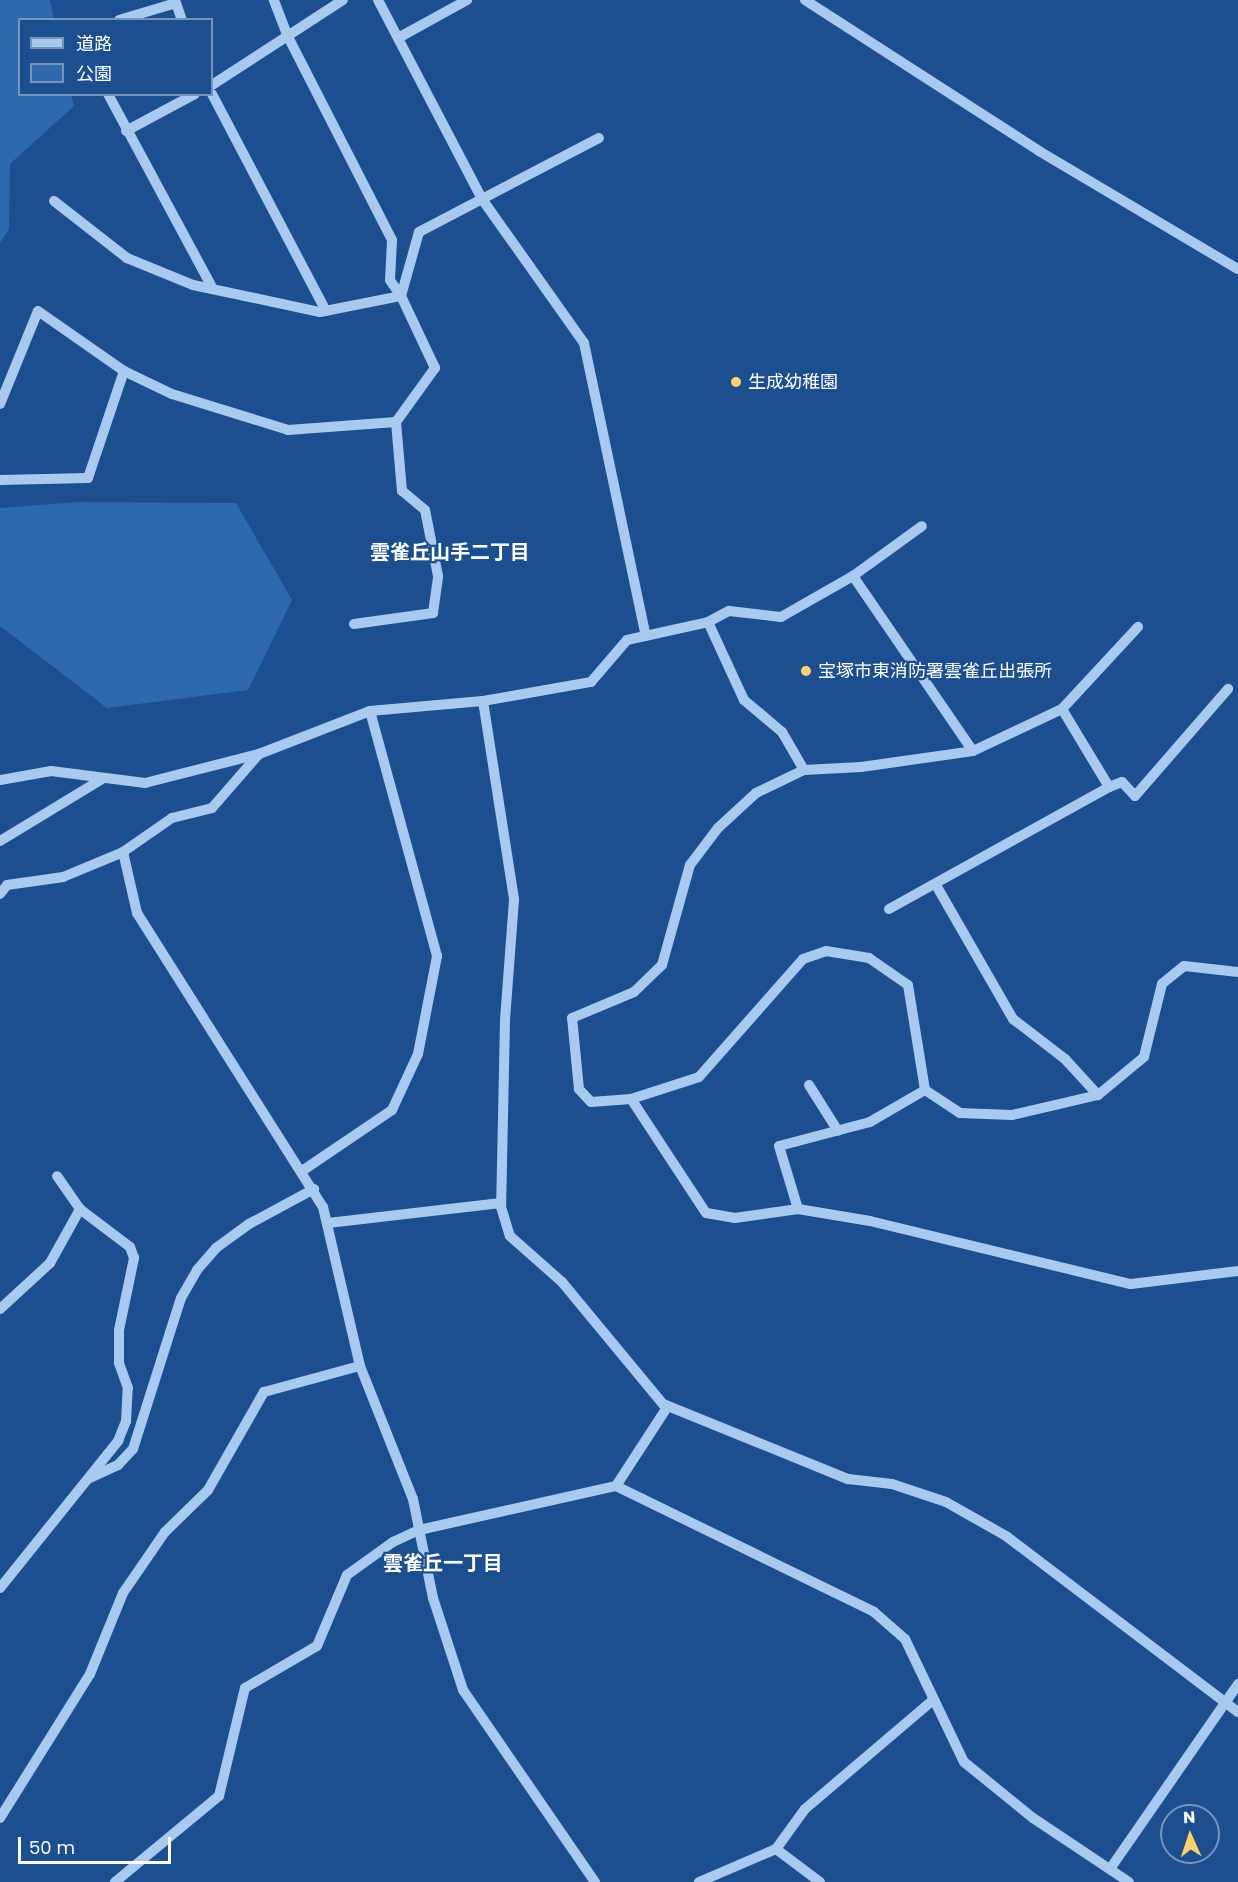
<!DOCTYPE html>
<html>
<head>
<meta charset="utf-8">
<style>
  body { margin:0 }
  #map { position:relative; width:1238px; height:1882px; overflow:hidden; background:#1b4f8f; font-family:Poppins,"Noto Sans JP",sans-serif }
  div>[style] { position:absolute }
  .green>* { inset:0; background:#2e69ad }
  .minor>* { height:10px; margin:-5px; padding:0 5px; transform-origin:5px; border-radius:5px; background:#a9c9ee }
  .dots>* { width:16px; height:16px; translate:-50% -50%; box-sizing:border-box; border:3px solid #1b4f8f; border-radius:50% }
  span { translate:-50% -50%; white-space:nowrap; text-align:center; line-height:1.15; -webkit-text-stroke:4.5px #1b4f8f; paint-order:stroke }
  .poi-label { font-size:18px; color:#fff }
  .left { translate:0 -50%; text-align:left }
  .neighbourhood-label { font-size:20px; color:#fff; font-weight:700 }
  .legend { position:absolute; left:18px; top:18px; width:195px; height:78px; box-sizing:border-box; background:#1b4f8f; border:2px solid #7695bc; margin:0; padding:8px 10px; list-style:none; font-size:18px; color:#fff }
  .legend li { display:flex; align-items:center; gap:12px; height:30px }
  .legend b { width:30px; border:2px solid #7695bc }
  .north { position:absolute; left:1160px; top:1804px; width:60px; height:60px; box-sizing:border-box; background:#1b4f8f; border:2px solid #7695bc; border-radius:50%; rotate:357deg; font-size:16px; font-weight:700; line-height:24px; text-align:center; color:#fff }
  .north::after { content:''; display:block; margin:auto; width:21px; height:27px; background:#ffd166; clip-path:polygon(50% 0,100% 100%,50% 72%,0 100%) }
  .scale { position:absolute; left:18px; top:1837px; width:153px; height:27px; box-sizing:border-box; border:3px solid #fff; border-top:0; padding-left:8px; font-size:18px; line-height:21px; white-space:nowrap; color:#fff; -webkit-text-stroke:4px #1b4f8f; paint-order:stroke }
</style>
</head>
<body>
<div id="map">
  <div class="green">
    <div style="clip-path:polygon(0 0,50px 0,54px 19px,20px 20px,20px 94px,71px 95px,74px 106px,10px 164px,9px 229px,0 243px)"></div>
    <div style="clip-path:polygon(77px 502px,236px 503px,292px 600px,248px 690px,107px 708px,0 626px,0 508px)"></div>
  </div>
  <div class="minor">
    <div style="left:175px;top:0;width:21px;rotate:71deg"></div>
    <div style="left:378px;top:0;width:225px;rotate:62.4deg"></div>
    <div style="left:482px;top:199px;width:176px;rotate:54.7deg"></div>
    <div style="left:584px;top:343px;width:299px;rotate:78.1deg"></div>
    <div style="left:805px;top:0;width:278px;rotate:32.8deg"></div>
    <div style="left:1039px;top:151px;width:231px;rotate:30.7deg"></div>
    <div style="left:119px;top:20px;width:59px;rotate:-16.6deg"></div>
    <div style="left:398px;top:38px;width:79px;rotate:-28.8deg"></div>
    <div style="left:212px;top:85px;width:156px;rotate:-33deg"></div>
    <div style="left:108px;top:94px;width:221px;rotate:61.7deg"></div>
    <div style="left:212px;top:94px;width:245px;rotate:62.3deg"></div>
    <div style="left:126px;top:131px;width:78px;rotate:-28.2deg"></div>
    <div style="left:54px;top:201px;width:93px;rotate:38deg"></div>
    <div style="left:127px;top:258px;width:71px;rotate:22.2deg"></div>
    <div style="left:193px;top:285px;width:130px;rotate:12deg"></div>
    <div style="left:320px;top:312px;width:83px;rotate:-11.2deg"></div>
    <div style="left:401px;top:296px;width:19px;rotate:-125deg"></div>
    <div style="left:390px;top:280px;width:40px;rotate:-87.1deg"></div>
    <div style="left:392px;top:240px;width:228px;rotate:-117.1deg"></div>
    <div style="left:288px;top:37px;width:40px;rotate:-111deg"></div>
    <div style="left:0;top:404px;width:100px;rotate:-67.8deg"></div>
    <div style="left:38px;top:311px;width:105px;rotate:34.9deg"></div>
    <div style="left:124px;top:371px;width:53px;rotate:25.6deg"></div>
    <div style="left:172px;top:394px;width:121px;rotate:17.2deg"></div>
    <div style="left:288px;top:430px;width:108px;rotate:-4.2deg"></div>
    <div style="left:0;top:480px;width:88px;rotate:-1.3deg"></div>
    <div style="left:88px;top:478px;width:113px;rotate:-71.4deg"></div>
    <div style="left:853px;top:576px;width:85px;rotate:-35.9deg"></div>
    <div style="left:708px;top:622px;width:24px;rotate:-28deg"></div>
    <div style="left:729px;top:611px;width:52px;rotate:6.6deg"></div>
    <div style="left:781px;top:617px;width:83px;rotate:-29.7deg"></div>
    <div style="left:853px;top:576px;width:212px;rotate:55.6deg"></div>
    <div style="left:354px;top:624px;width:80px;rotate:-7.9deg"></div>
    <div style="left:433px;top:613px;width:37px;rotate:-82deg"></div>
    <div style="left:438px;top:576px;width:67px;rotate:-101.1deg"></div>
    <div style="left:425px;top:510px;width:30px;rotate:-140deg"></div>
    <div style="left:402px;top:491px;width:69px;rotate:-95deg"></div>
    <div style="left:396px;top:422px;width:67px;rotate:-54.2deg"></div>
    <div style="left:435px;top:368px;width:80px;rotate:-115.3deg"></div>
    <div style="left:401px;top:296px;width:66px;rotate:-74.3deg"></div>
    <div style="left:419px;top:232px;width:203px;rotate:-27.6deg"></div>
    <div style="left:483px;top:701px;width:201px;rotate:81.1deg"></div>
    <div style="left:514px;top:900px;width:121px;rotate:94.3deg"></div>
    <div style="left:505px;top:1021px;width:186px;rotate:91.2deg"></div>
    <div style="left:501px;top:1207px;width:30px;rotate:73deg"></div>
    <div style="left:510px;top:1236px;width:69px;rotate:41.5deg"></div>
    <div style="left:562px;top:1282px;width:158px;rotate:50.4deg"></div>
    <div style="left:663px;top:1404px;width:200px;rotate:22.1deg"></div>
    <div style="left:848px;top:1479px;width:44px;rotate:6.5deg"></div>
    <div style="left:892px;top:1484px;width:57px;rotate:18.4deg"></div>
    <div style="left:946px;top:1502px;width:69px;rotate:29.5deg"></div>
    <div style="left:1006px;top:1536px;width:291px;rotate:37.2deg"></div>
    <div style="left:1062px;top:709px;width:91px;rotate:58.9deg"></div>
    <div style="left:0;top:780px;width:52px;rotate:-10deg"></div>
    <div style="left:51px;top:771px;width:95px;rotate:7.3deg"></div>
    <div style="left:145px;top:783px;width:118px;rotate:-14.3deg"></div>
    <div style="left:259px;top:754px;width:119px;rotate:-21.2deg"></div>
    <div style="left:370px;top:711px;width:113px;rotate:-5.1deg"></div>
    <div style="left:483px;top:701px;width:110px;rotate:-10deg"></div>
    <div style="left:591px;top:682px;width:55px;rotate:-49.4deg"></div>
    <div style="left:627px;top:640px;width:83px;rotate:-12.5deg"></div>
    <div style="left:708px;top:622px;width:86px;rotate:65.2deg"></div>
    <div style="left:744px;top:700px;width:50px;rotate:40.1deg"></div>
    <div style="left:782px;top:732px;width:44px;rotate:59.9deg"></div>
    <div style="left:804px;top:770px;width:57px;rotate:-3deg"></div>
    <div style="left:861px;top:767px;width:113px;rotate:-8.1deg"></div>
    <div style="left:973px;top:751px;width:98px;rotate:-25.3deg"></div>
    <div style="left:1062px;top:709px;width:112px;rotate:-47.2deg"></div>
    <div style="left:0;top:841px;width:119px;rotate:-31.3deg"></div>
    <div style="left:123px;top:852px;width:63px;rotate:77.1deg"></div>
    <div style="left:137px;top:913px;width:348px;rotate:57.7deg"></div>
    <div style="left:323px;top:1207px;width:163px;rotate:76.9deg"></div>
    <div style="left:360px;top:1366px;width:143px;rotate:68.3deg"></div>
    <div style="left:413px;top:1499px;width:101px;rotate:78.6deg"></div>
    <div style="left:433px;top:1598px;width:97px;rotate:71.9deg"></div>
    <div style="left:463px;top:1690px;width:233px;rotate:55.5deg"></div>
    <div style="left:936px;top:885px;width:155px;rotate:60.1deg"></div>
    <div style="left:1013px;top:1019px;width:66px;rotate:37.6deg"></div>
    <div style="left:1065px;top:1059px;width:49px;rotate:47.5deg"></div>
    <div style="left:0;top:894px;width:11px;rotate:-52deg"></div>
    <div style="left:7px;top:885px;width:57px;rotate:-8.1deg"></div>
    <div style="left:63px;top:877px;width:65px;rotate:-22.6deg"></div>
    <div style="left:123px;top:852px;width:60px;rotate:-34.8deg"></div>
    <div style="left:172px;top:818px;width:41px;rotate:-14deg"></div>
    <div style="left:212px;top:808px;width:72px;rotate:-49deg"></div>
    <div style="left:889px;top:909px;width:252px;rotate:-29deg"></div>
    <div style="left:1109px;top:787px;width:14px;rotate:-21deg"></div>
    <div style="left:1122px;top:782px;width:19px;rotate:47deg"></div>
    <div style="left:1135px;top:796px;width:142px;rotate:-49deg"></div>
    <div style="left:1238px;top:972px;width:54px;rotate:-173.7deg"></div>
    <div style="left:1184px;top:966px;width:28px;rotate:141deg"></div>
    <div style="left:1162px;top:984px;width:75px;rotate:103.9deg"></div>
    <div style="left:1144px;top:1057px;width:60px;rotate:140.4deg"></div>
    <div style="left:1098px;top:1095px;width:88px;rotate:166.9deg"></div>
    <div style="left:1012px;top:1115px;width:52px;rotate:-177.8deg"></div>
    <div style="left:960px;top:1113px;width:42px;rotate:-146.7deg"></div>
    <div style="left:925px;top:1090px;width:64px;rotate:149.8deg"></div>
    <div style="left:870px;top:1122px;width:94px;rotate:165.2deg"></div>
    <div style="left:779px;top:1146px;width:66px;rotate:73.2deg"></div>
    <div style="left:798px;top:1209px;width:73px;rotate:9.5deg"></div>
    <div style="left:870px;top:1221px;width:268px;rotate:13.6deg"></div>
    <div style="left:1131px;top:1284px;width:108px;rotate:-6.9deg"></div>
    <div style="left:809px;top:1085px;width:54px;rotate:57.8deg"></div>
    <div style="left:631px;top:1099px;width:71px;rotate:-17.9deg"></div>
    <div style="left:699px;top:1077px;width:157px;rotate:-48.6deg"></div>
    <div style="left:803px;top:959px;width:24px;rotate:-19deg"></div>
    <div style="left:826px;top:951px;width:44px;rotate:9.2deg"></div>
    <div style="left:869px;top:958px;width:47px;rotate:34.7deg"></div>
    <div style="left:908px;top:985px;width:106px;rotate:80.8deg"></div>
    <div style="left:302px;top:1171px;width:109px;rotate:-34.1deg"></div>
    <div style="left:392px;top:1110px;width:62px;rotate:-65.1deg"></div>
    <div style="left:418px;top:1054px;width:100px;rotate:-79deg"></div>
    <div style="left:437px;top:956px;width:254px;rotate:-105.3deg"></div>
    <div style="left:798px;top:1209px;width:64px;rotate:171.9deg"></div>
    <div style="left:735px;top:1218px;width:29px;rotate:-170deg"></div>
    <div style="left:706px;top:1213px;width:136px;rotate:-123.3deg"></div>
    <div style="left:631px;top:1099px;width:40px;rotate:175.7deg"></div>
    <div style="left:591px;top:1102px;width:18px;rotate:-133deg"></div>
    <div style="left:579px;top:1089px;width:71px;rotate:-95.6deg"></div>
    <div style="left:572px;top:1018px;width:67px;rotate:-22.8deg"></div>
    <div style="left:634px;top:992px;width:39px;rotate:-44deg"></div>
    <div style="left:662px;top:965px;width:104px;rotate:-74.4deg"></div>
    <div style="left:690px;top:865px;width:46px;rotate:-52.9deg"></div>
    <div style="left:718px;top:828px;width:52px;rotate:-42.6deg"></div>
    <div style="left:756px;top:793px;width:53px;rotate:-25.6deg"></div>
    <div style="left:328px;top:1223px;width:174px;rotate:-6.6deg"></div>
    <div style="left:0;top:1309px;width:68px;rotate:-42.6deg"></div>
    <div style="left:50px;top:1263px;width:62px;rotate:-60.9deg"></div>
    <div style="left:80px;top:1209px;width:40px;rotate:-124.9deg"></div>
    <div style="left:90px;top:1478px;width:31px;rotate:-25deg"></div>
    <div style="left:118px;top:1465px;width:22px;rotate:-47deg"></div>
    <div style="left:133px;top:1449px;width:158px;rotate:-72.4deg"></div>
    <div style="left:181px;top:1298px;width:32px;rotate:-60deg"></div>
    <div style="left:197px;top:1270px;width:29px;rotate:-49deg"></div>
    <div style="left:216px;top:1248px;width:41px;rotate:-36deg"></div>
    <div style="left:249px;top:1224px;width:74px;rotate:-28.3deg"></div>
    <div style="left:616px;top:1486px;width:287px;rotate:26deg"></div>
    <div style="left:874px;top:1612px;width:41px;rotate:41.1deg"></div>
    <div style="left:905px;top:1639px;width:136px;rotate:64.4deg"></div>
    <div style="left:964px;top:1762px;width:89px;rotate:39.1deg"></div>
    <div style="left:1033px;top:1818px;width:115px;rotate:33.7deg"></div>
    <div style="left:0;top:1588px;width:189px;rotate:-51.2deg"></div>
    <div style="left:118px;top:1441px;width:22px;rotate:-68deg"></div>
    <div style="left:126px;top:1421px;width:33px;rotate:-87deg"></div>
    <div style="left:128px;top:1388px;width:27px;rotate:-110deg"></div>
    <div style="left:119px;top:1363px;width:33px;rotate:-90deg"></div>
    <div style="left:119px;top:1330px;width:74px;rotate:-78.2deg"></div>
    <div style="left:134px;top:1258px;width:12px;rotate:-110deg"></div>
    <div style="left:130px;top:1247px;width:63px;rotate:-142.8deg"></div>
    <div style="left:0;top:1818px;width:170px;rotate:-58deg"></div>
    <div style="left:90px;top:1674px;width:87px;rotate:-67.8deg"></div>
    <div style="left:123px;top:1593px;width:74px;rotate:-55.5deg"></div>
    <div style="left:165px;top:1532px;width:60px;rotate:-44.3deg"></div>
    <div style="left:208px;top:1490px;width:113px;rotate:-60.3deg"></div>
    <div style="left:264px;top:1392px;width:99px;rotate:-15.2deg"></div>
    <div style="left:776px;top:1849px;width:55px;rotate:36.9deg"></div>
    <div style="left:1110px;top:1869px;width:225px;rotate:-55.3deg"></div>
    <div style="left:115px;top:1882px;width:135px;rotate:-39.6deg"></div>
    <div style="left:219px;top:1796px;width:111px;rotate:-76.5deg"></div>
    <div style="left:245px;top:1688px;width:83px;rotate:-30.3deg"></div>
    <div style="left:317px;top:1646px;width:77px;rotate:-67.1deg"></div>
    <div style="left:347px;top:1575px;width:57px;rotate:-35.7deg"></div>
    <div style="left:393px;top:1542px;width:29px;rotate:-25deg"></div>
    <div style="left:419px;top:1530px;width:202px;rotate:-12.6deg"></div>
    <div style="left:616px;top:1486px;width:95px;rotate:-57deg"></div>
    <div style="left:699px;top:1882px;width:84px;rotate:-23.2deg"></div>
    <div style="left:776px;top:1849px;width:49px;rotate:-54.1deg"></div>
    <div style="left:805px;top:1809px;width:167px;rotate:-40.4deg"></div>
  </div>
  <div class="dots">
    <div style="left:736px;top:382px;background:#ffd166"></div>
    <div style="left:806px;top:671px;background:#ffd166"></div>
  </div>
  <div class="poi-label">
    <span class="left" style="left:748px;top:382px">生成幼稚園</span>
    <span class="left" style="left:818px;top:671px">宝塚市東消防署雲雀丘出張所</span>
  </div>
  <div class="neighbourhood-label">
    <span style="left:450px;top:552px">雲雀丘山手二丁目</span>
    <span style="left:443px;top:1563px">雲雀丘一丁目</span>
  </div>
  <ul class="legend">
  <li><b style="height:8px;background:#a9c9ee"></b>道路</li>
  <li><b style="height:16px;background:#2e69ad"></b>公園</li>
  </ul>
  <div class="north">N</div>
  <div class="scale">50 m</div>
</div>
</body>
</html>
